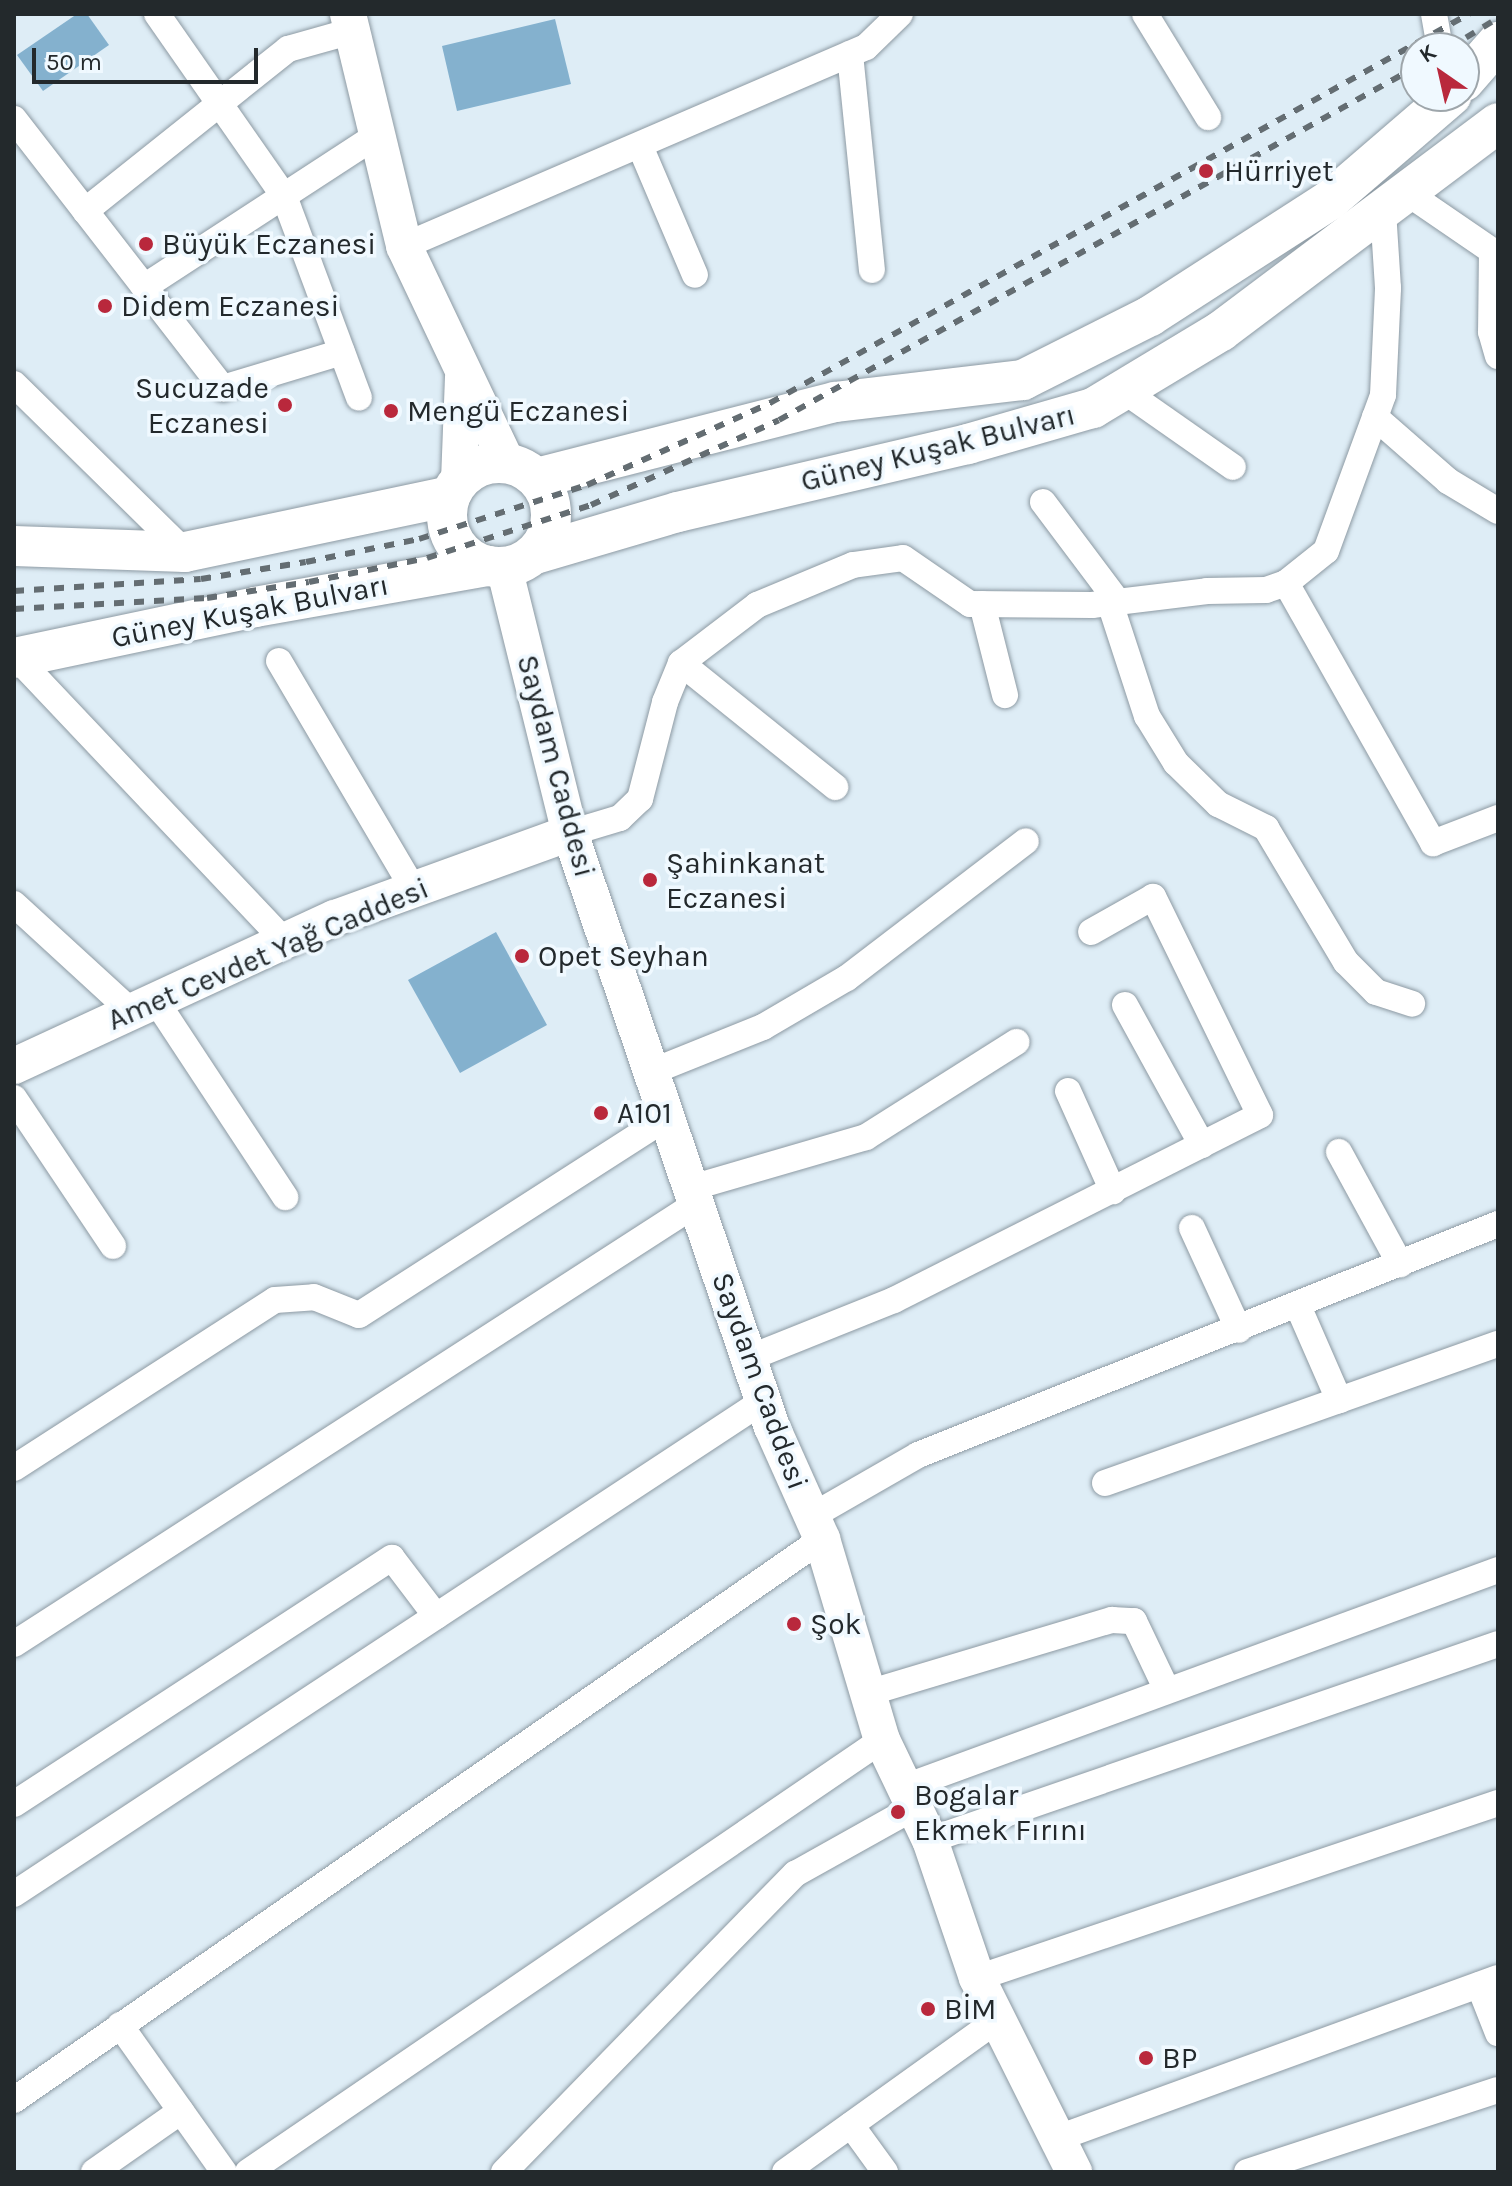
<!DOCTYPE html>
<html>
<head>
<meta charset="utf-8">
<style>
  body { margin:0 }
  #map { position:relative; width:1512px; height:2186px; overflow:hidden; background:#deedf6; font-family:Karla,sans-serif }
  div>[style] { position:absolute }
  .building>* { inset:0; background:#84b1ce }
  .roads { filter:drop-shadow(0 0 2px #8d9aa3) drop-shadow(0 0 2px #8d9aa3) }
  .street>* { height:26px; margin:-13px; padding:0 13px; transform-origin:13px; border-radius:13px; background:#fff }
  .secondary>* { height:36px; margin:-18px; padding:0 18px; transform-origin:18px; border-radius:18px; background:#fff }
  .primary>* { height:40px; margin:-20px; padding:0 20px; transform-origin:20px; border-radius:20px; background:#fff }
  .primary>.ring { margin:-20px; padding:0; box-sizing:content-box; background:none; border:40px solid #fff; border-radius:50% }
  .rail>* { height:6px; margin-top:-3px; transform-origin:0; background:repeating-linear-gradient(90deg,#646d72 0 10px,transparent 0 20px) }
  .dots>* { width:22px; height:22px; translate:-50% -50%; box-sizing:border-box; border:4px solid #f0f9ff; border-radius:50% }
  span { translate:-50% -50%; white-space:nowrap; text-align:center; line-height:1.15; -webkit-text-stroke:7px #f0f9ff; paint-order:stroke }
  .poi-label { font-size:30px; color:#23292c }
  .left { translate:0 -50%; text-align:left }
  .right { translate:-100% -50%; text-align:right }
  .street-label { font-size:30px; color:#23292c }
  .frame { position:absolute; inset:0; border:16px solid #23292c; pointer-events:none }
  .north { position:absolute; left:1400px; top:32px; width:80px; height:80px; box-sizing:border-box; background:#f0f9ff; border:2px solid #9ea6ab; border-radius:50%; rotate:326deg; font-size:22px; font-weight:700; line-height:32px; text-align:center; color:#23292c }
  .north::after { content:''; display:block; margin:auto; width:28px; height:36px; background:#b9283c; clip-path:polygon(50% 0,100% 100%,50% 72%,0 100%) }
  .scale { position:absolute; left:32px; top:48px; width:226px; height:36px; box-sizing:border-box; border:4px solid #23292c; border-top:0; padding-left:10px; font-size:24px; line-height:28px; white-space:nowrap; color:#23292c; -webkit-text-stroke:6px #f0f9ff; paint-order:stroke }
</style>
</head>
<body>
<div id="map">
  <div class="building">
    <div style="clip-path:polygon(77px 14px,87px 14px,109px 45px,43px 91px,17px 55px)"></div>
    <div style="clip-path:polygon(555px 19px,571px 84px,457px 111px,442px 46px)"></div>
    <div style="clip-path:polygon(496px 932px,547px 1025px,460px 1073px,408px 980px)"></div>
  </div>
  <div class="roads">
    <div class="street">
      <div style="left:157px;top:14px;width:222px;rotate:55.1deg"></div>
      <div style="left:284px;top:196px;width:215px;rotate:69.6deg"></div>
      <div style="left:1145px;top:14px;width:121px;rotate:58.5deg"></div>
      <div style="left:1434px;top:14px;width:35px;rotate:80deg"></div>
      <div style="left:850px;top:54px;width:217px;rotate:84.2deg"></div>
      <div style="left:14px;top:119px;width:341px;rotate:52.2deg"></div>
      <div style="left:223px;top:388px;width:124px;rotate:-16.8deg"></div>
      <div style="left:640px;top:146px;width:140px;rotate:66.9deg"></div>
      <div style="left:1406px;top:192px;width:112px;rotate:34.4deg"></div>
      <div style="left:85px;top:211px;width:260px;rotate:-38.6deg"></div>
      <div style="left:288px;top:49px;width:66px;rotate:-15.7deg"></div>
      <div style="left:404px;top:246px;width:503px;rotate:-23.3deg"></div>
      <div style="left:866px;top:47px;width:47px;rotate:-44.1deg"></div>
      <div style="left:1492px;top:252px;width:80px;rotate:90.7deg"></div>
      <div style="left:1491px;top:332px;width:25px;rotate:74deg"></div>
      <div style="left:144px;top:287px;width:278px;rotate:-33.1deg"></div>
      <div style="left:14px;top:384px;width:240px;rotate:44.5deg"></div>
      <div style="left:1123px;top:390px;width:134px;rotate:35deg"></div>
      <div style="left:1375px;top:417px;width:97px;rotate:41.2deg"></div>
      <div style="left:1448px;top:481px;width:58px;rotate:31deg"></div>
      <div style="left:1043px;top:502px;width:125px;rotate:53.1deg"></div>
      <div style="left:1286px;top:583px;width:299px;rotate:60.5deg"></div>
      <div style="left:1433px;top:843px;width:70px;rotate:-21deg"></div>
      <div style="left:1110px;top:603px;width:119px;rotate:71.9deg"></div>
      <div style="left:1147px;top:716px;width:55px;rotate:58.3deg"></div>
      <div style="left:1176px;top:763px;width:59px;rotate:44.3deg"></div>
      <div style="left:1218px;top:804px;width:54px;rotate:26.6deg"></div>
      <div style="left:1266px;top:828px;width:156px;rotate:59.2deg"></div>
      <div style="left:1346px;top:962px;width:42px;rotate:45deg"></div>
      <div style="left:1376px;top:992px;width:38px;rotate:18deg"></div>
      <div style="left:982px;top:604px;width:94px;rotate:75.8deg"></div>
      <div style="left:17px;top:658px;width:390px;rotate:46.6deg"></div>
      <div style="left:279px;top:661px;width:266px;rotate:59.5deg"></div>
      <div style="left:681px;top:663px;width:198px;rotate:38.8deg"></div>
      <div style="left:570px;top:833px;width:52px;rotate:-16.7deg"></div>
      <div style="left:620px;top:818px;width:28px;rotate:-44deg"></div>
      <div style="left:640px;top:799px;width:100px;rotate:-75.5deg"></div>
      <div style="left:665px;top:702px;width:42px;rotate:-67.7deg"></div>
      <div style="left:681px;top:663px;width:96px;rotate:-37.3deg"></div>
      <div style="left:757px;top:605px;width:104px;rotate:-22.6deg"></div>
      <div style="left:853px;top:565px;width:50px;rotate:-8deg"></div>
      <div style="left:903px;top:558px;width:81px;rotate:34.5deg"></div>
      <div style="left:970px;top:604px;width:122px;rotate:0.5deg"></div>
      <div style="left:1092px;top:605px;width:116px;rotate:-6.9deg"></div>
      <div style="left:1207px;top:591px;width:59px;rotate:-1deg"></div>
      <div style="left:1266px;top:590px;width:21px;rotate:-19deg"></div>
      <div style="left:1286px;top:583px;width:51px;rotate:-38.7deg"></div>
      <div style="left:1326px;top:551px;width:166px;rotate:-69.9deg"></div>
      <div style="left:1383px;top:395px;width:107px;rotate:-87.3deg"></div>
      <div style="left:1388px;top:288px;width:78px;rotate:-93.7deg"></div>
      <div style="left:14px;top:904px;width:160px;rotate:42.5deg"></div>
      <div style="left:156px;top:1001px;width:235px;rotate:56.6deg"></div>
      <div style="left:1125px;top:1005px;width:160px;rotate:61.2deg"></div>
      <div style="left:651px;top:1072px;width:121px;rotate:-21.9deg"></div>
      <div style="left:763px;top:1027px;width:97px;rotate:-30.3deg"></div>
      <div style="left:847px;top:978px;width:225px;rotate:-37.4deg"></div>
      <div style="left:1068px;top:1091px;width:110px;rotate:65.8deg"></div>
      <div style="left:14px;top:1098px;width:178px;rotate:56.2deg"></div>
      <div style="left:1339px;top:1152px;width:128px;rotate:61.4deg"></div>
      <div style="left:691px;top:1188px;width:182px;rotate:-16.2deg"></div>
      <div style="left:866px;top:1137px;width:178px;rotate:-32.3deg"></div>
      <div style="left:1192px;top:1228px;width:112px;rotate:65.3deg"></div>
      <div style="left:1298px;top:1306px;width:103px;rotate:66.4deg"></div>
      <div style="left:749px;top:1358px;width:156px;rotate:-21.8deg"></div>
      <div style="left:894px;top:1300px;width:410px;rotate:-26.8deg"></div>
      <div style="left:1260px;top:1115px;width:243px;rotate:-116.1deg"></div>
      <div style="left:1153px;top:897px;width:71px;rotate:150.6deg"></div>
      <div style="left:14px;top:1468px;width:310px;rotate:-32.8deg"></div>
      <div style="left:275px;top:1300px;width:39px;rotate:-4deg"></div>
      <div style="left:314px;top:1297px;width:48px;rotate:21.8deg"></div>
      <div style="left:359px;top:1315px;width:366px;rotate:-32.7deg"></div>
      <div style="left:1105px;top:1483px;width:417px;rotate:-19.5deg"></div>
      <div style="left:812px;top:1516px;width:122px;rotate:-29.9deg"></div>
      <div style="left:918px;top:1455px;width:624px;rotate:-21.72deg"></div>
      <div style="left:14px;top:1644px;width:812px;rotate:-32.83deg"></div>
      <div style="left:868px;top:1693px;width:255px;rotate:-16.7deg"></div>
      <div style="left:1112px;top:1620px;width:22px;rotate:3deg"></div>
      <div style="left:1134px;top:1621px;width:74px;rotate:64.5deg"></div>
      <div style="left:905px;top:1787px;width:631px;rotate:-20.1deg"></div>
      <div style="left:14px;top:1804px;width:451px;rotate:-33.1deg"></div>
      <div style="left:392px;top:1558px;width:73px;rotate:52.8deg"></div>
      <div style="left:930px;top:1840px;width:601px;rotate:-19.04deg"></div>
      <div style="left:14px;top:1894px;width:897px;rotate:-33.35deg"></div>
      <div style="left:977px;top:1978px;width:550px;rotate:-18.57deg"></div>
      <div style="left:1479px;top:1985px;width:52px;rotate:68.4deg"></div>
      <div style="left:120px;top:2025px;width:180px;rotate:54.7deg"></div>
      <div style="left:14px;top:2100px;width:984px;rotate:-34.77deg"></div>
      <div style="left:851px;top:2125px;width:58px;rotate:54.1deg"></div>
      <div style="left:1058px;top:2138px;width:468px;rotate:-20deg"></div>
      <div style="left:94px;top:2172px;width:106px;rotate:-35deg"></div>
      <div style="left:248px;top:2172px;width:767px;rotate:-34.27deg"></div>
      <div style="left:504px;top:2172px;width:417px;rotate:-45.7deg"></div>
      <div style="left:795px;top:1874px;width:137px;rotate:-29.2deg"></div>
      <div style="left:785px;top:2172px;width:264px;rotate:-35.6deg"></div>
      <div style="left:1247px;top:2172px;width:264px;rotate:-18.1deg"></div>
    </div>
    <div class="secondary">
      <div style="left:348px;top:14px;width:239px;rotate:76.4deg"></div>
      <div style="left:404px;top:246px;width:240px;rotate:64.6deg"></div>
      <div style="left:459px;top:481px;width:104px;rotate:-87.8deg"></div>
      <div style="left:504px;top:567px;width:274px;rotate:76.1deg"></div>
      <div style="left:570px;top:833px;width:627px;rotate:71.22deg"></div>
      <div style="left:772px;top:1427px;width:123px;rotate:65.9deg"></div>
      <div style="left:822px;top:1539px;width:210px;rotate:73.4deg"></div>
      <div style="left:882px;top:1740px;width:111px;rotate:64.4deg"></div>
      <div style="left:930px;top:1840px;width:146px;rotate:71.2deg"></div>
      <div style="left:977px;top:1978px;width:217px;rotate:63.4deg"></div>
      <div style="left:14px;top:1066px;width:353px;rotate:-24.8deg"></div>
      <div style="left:335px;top:918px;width:250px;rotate:-19.9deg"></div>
    </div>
    <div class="primary">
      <div style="left:1464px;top:81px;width:52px;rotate:-48.9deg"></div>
      <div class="ring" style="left:447px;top:463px;width:64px;height:64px"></div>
      <div style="left:537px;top:478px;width:308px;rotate:-14.3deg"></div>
      <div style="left:835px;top:402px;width:189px;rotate:-6.7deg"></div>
      <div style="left:1023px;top:380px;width:142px;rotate:-26.7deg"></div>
      <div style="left:1150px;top:316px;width:214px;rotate:-32.8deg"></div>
      <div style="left:1330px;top:200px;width:160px;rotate:-40.7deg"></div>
      <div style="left:14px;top:546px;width:171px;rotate:2deg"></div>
      <div style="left:185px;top:552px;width:271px;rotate:-11.9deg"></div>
      <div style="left:535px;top:554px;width:149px;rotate:-16.4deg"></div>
      <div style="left:678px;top:512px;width:298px;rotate:-13.2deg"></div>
      <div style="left:968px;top:444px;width:130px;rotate:-16.1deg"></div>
      <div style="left:1093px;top:408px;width:149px;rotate:-31deg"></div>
      <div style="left:1221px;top:331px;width:346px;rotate:-36.9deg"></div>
      <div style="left:14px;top:658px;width:246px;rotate:-11.9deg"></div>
      <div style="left:255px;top:607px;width:237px;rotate:-10deg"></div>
    </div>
  </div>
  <div class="rail">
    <div style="left:1449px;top:48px;width:57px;rotate:-31.5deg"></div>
    <div style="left:14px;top:591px;width:187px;rotate:-3.7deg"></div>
    <div style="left:201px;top:579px;width:106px;rotate:-9.2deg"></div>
    <div style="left:306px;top:562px;width:115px;rotate:-11.5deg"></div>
    <div style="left:419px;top:539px;width:176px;rotate:-17.8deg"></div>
    <div style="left:587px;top:485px;width:201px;rotate:-24.1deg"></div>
    <div style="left:770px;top:403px;width:800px;rotate:-29.1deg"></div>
    <div style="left:14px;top:609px;width:193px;rotate:-3.3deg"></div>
    <div style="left:207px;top:598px;width:103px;rotate:-8.9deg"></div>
    <div style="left:309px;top:582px;width:120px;rotate:-11.5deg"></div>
    <div style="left:427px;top:558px;width:172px;rotate:-17.9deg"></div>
    <div style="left:591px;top:505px;width:206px;rotate:-24.3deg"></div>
    <div style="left:779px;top:420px;width:728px;rotate:-28.99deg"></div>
  </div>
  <div class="dots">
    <div style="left:1206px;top:171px;background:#b9283c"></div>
    <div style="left:146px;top:244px;background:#b9283c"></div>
    <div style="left:105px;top:306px;background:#b9283c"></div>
    <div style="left:285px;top:405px;background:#b9283c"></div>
    <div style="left:391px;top:411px;background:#b9283c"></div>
    <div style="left:650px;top:880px;background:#b9283c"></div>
    <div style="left:522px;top:956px;background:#b9283c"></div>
    <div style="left:601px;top:1113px;background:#b9283c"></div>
    <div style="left:794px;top:1624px;background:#b9283c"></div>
    <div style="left:898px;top:1812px;background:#b9283c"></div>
    <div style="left:928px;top:2009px;background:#b9283c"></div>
    <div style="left:1146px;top:2058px;background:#b9283c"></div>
  </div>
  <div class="poi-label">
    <span class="left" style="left:1224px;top:171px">Hürriyet</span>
    <span class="left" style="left:162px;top:244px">Büyük Eczanesi</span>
    <span class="left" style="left:121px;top:306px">Didem Eczanesi</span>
    <span class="right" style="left:269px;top:405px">Sucuzade<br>Eczanesi</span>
    <span class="left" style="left:407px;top:411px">Mengü Eczanesi</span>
    <span class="left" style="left:666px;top:880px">Şahinkanat<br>Eczanesi</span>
    <span class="left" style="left:538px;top:956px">Opet Seyhan</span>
    <span class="left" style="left:617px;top:1113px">A101</span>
    <span class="left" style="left:810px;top:1624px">Şok</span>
    <span class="left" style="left:914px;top:1812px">Bogalar<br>Ekmek Fırını</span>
    <span class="left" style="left:944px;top:2009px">BİM</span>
    <span class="left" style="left:1162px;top:2058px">BP</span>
  </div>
  <div class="street-label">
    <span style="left:938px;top:448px;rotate:-14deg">Güney Kuşak Bulvarı</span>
    <span style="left:250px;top:611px;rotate:-11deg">Güney Kuşak Bulvarı</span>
    <span style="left:556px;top:766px;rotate:75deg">Saydam Caddesi</span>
    <span style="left:268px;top:954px;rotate:-23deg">Amet Cevdet Yağ Caddesi</span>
    <span style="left:760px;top:1381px;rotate:70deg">Saydam Caddesi</span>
  </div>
  <div class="frame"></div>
  <div class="north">K</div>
  <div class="scale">50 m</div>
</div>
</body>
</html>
